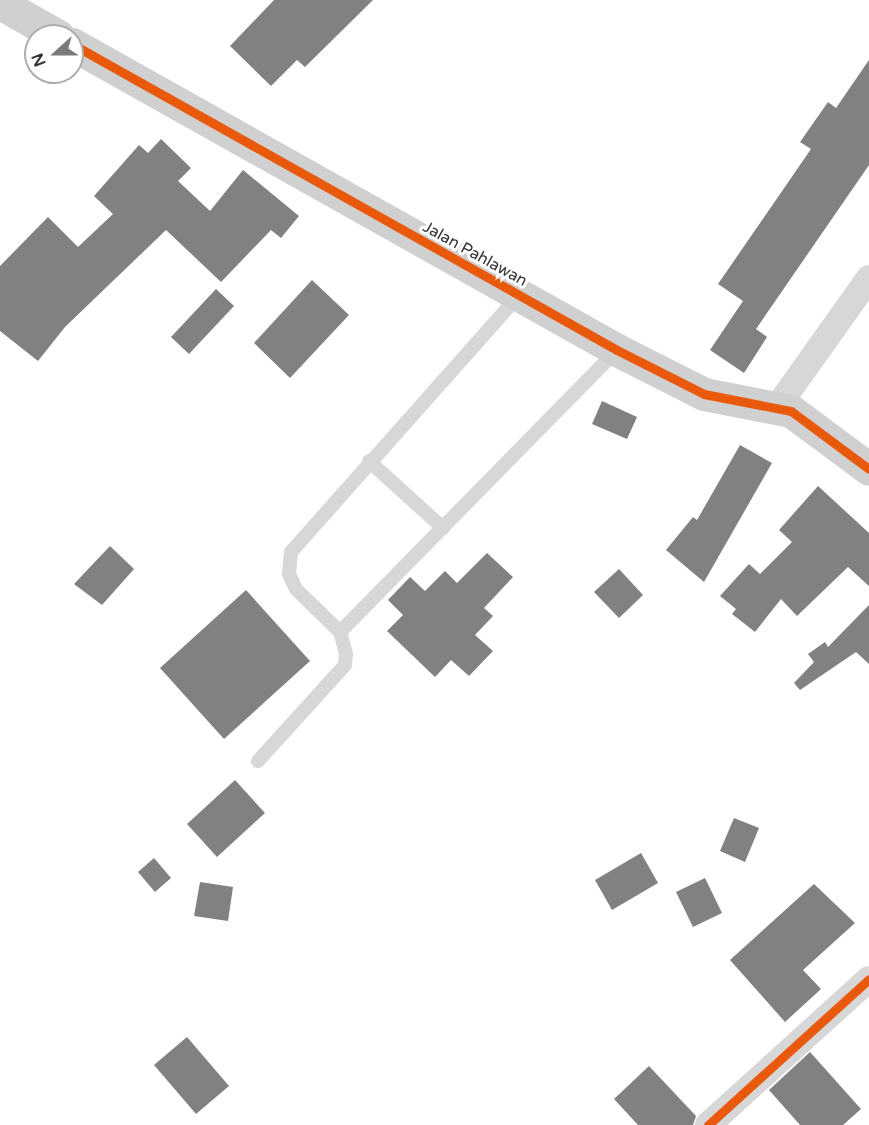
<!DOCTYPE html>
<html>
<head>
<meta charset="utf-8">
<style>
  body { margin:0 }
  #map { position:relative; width:869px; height:1125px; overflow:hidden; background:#fff; font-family:"Varela Round",sans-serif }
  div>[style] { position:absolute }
  .building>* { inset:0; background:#818181 }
  .lane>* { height:14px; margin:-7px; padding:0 7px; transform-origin:7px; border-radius:7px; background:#d7d7d7 }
  .street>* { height:26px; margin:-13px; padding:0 13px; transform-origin:13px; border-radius:13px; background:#d7d7d7 }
  .secondary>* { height:33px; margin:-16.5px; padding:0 16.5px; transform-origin:16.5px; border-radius:16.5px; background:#d0d0d0 }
  .cycleway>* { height:9px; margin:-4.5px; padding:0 4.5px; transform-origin:4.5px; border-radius:4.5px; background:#e8590c }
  span { translate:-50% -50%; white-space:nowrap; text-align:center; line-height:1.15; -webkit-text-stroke:6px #fff; paint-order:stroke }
  .street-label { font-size:16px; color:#333 }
  .north { position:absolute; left:24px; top:24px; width:60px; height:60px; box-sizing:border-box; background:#fff; border:2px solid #adadad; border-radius:50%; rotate:249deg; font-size:16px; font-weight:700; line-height:24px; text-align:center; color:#333 }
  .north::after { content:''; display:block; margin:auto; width:21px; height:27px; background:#7a7a7a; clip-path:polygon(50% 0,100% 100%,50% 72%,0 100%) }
</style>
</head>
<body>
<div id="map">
  <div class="building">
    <div style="clip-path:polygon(274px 0,373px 0,305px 67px,297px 60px,271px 86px,230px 46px)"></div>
    <div style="clip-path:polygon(869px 60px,869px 165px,756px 329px,767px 337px,744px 373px,710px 350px,743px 301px,718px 284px,811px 149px,800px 142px,828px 102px,836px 108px)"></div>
    <div style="clip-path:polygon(161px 139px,191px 168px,178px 181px,210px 211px,243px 170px,299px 216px,281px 238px,271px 230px,221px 282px,166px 230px,65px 327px,38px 361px,0 331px,0 266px,48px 217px,78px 247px,113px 214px,94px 196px,139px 145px,148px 153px)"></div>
    <div style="clip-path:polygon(312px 280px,349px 315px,290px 378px,254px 343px)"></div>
    <div style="clip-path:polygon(216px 289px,234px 306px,189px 354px,171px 337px)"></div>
    <div style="clip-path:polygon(602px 401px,637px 417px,627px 439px,592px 424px)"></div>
    <div style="clip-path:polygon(740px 445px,772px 463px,704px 582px,666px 550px,693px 517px,697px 520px)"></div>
    <div style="clip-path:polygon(818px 486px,869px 533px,869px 586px,848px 567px,797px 616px,781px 599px,755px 632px,732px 614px,736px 609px,720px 596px,749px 564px,760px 574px,792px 542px,779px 530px)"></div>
    <div style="clip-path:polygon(110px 546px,134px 569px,102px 605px,74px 584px)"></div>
    <div style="clip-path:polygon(487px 553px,513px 577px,484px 608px,493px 616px,475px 635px,493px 651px,469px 676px,451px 660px,435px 677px,387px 631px,403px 615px,388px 600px,410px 577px,425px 591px,445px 571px,457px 583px)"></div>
    <div style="clip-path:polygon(619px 569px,643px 595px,619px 618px,594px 592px)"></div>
    <div style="clip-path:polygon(246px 590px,310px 661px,224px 739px,160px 668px)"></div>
    <div style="clip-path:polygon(869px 605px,869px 664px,856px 652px,800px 690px,794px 683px,814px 662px,808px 654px,825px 642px,828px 647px)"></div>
    <div style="clip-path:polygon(235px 780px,265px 813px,217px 857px,187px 824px)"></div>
    <div style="clip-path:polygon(734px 818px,759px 828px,745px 862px,720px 851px)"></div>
    <div style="clip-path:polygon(641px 853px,658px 883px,612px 910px,595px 880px)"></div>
    <div style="clip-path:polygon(154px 858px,171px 878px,155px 892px,138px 872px)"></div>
    <div style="clip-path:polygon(705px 878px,722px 913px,693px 927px,676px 892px)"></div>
    <div style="clip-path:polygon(200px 882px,233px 887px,228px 921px,194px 916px)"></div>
    <div style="clip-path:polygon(814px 884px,855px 923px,803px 970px,821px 989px,785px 1022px,730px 960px)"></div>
    <div style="clip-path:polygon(187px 1037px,229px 1086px,196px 1114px,154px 1065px)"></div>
    <div style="clip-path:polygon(810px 1052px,861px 1109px,843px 1125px,800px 1125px,769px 1090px)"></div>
    <div style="clip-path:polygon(649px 1066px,696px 1116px,693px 1125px,638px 1125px,614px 1099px)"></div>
  </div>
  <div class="lane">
    <div style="left:369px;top:461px;width:100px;rotate:42.2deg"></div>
    <div style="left:340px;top:632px;width:395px;rotate:-45.5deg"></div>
    <div style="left:258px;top:761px;width:130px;rotate:-47.8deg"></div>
    <div style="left:345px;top:665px;width:11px;rotate:-85deg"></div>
    <div style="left:346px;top:654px;width:23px;rotate:-105deg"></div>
    <div style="left:340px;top:632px;width:62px;rotate:-135.7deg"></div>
    <div style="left:296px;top:589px;width:17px;rotate:-115deg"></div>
    <div style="left:289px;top:574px;width:22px;rotate:-85deg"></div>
    <div style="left:291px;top:552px;width:342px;rotate:-48.4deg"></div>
  </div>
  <div class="street">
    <div style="left:778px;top:406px;width:157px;rotate:-54.6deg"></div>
    <div style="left:708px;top:1125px;width:217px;rotate:-42.2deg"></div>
  </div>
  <div class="secondary">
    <div style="left:0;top:3px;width:67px;rotate:29.6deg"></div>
    <div style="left:72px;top:44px;width:625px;rotate:29.31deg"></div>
    <div style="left:617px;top:350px;width:97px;rotate:26.8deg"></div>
    <div style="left:704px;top:394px;width:89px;rotate:11.1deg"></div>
    <div style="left:791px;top:411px;width:97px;rotate:36.6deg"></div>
  </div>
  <div class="cycleway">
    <div style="left:72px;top:44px;width:625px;rotate:29.31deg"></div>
    <div style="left:617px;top:350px;width:97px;rotate:26.8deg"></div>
    <div style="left:704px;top:394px;width:89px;rotate:11.1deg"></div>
    <div style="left:791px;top:411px;width:97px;rotate:36.6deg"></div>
    <div style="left:708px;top:1125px;width:217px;rotate:-42.2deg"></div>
  </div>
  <div class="street-label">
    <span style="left:475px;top:254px;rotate:29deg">Jalan Pahlawan</span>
  </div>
  <div class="north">N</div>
</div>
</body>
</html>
